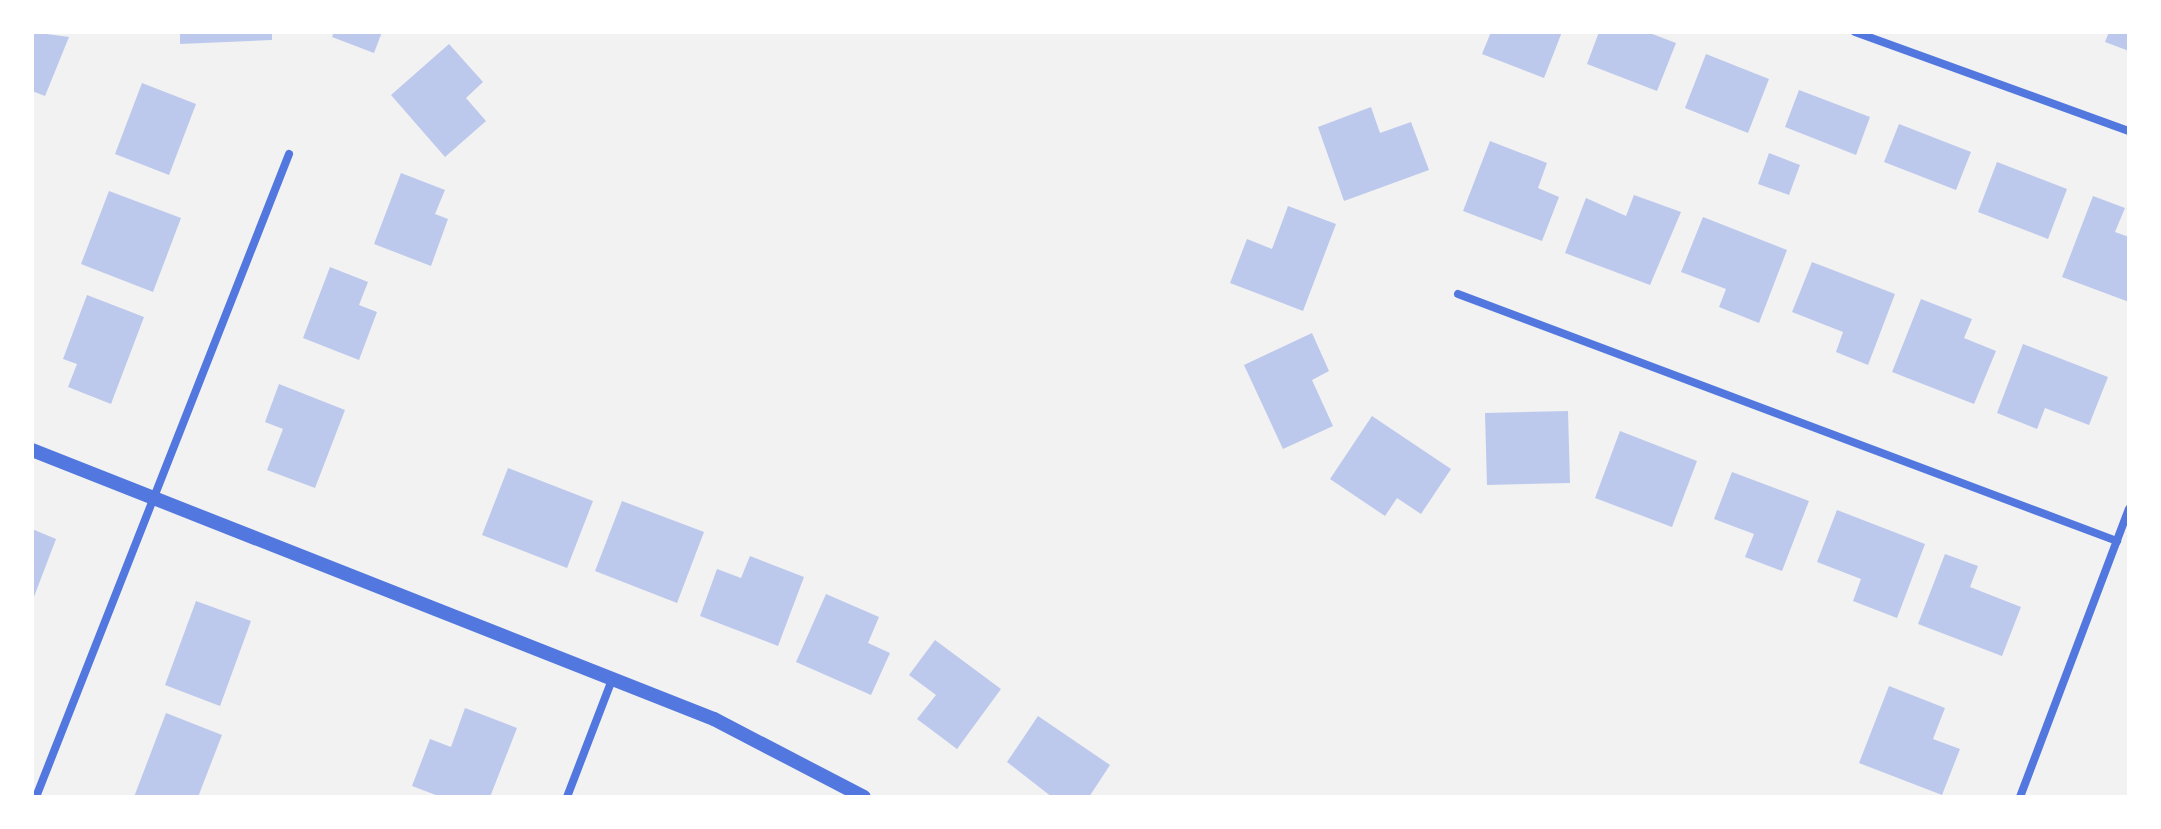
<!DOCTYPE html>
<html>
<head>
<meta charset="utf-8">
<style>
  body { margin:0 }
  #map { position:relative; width:2161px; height:829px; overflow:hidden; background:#f2f2f2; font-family:"Work Sans",sans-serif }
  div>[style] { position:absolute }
  .building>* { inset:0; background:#bdc9ec }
  .minor>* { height:8px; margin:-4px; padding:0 4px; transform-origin:4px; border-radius:4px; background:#5277de }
  .tertiary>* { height:14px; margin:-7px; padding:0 7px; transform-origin:7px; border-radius:7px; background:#5277de }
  span { translate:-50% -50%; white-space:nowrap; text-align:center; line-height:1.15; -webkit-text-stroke:7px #fff; paint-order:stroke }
  .frame { position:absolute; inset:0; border:34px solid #fff; pointer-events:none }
</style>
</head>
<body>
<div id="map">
  <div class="building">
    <div style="clip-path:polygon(32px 32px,69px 37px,45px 96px,32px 91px)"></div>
    <div style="clip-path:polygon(180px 32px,272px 32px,272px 40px,180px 44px)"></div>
    <div style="clip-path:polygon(334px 32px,382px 32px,374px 53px,332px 37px)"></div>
    <div style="clip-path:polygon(1491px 32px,1562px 32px,1544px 78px,1482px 54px)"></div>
    <div style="clip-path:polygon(1599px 32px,1647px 32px,1676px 43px,1657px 91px,1587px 64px)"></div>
    <div style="clip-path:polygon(2109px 32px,2129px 32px,2129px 51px,2105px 42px)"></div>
    <div style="clip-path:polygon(449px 44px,483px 82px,466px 98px,486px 121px,445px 157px,391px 95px)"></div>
    <div style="clip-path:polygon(1706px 54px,1769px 79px,1748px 133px,1685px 108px)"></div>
    <div style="clip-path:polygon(142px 83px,196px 104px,169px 175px,115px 154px)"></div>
    <div style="clip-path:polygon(1799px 90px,1870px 117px,1856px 155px,1785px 127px)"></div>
    <div style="clip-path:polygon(1371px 107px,1380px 133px,1411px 122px,1429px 170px,1344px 201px,1318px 127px)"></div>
    <div style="clip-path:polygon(1899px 124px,1971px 152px,1956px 190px,1884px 162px)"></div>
    <div style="clip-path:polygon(1490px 141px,1547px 163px,1538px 188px,1559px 197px,1542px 241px,1463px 211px)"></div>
    <div style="clip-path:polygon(1769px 153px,1800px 165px,1789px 195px,1758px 184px)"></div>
    <div style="clip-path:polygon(1997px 162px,2067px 189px,2048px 239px,1978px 212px)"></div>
    <div style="clip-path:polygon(401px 173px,445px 190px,435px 214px,448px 219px,431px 266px,374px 244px)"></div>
    <div style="clip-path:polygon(109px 191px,181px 218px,153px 292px,81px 264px)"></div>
    <div style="clip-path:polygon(1634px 195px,1681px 212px,1650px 285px,1565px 253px,1586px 198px,1626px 216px)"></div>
    <div style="clip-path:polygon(2093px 196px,2125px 208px,2115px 232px,2129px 237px,2129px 302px,2062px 277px)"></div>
    <div style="clip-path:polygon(1288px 206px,1336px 224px,1303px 311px,1230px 283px,1247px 239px,1272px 249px)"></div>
    <div style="clip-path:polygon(1703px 217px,1787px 250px,1759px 323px,1719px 307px,1726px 289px,1681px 272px)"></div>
    <div style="clip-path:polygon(1812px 262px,1895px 294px,1868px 365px,1836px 352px,1843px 332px,1792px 312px)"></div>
    <div style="clip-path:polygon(330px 267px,368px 282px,359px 305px,377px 312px,359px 360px,303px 338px)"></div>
    <div style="clip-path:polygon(87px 295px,144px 317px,111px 404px,68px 387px,77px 364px,63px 359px)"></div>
    <div style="clip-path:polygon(1921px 299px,1972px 319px,1964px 338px,1996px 351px,1974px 404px,1892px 372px)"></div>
    <div style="clip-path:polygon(1312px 333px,1329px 371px,1312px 380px,1333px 426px,1283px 449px,1244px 365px)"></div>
    <div style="clip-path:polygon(2023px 344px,2108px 377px,2089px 425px,2045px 408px,2037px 429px,1997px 413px)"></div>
    <div style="clip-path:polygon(279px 384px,345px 410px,315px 488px,267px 470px,283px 429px,265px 422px)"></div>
    <div style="clip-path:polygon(1568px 411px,1570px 483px,1487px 485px,1485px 413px)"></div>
    <div style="clip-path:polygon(1372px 416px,1451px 469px,1421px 514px,1397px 498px,1385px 516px,1330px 479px)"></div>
    <div style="clip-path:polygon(1620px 431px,1697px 461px,1672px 527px,1595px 498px)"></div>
    <div style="clip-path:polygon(508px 468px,593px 501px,567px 568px,482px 535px)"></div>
    <div style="clip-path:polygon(1732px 472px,1809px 501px,1782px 571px,1745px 557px,1754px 534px,1714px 519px)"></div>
    <div style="clip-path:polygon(622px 501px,704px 532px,677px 603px,595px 571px)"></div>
    <div style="clip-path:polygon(1837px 510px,1925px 544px,1897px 618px,1853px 601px,1861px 579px,1817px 562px)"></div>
    <div style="clip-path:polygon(32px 529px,56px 539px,32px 602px)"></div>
    <div style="clip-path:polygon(1945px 554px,1978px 566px,1970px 587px,2021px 607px,2002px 656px,1918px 624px)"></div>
    <div style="clip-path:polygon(750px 556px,804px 577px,778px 646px,700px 616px,717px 569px,741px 578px)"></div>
    <div style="clip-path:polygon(826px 594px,879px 617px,868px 643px,890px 653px,871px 695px,796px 662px)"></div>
    <div style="clip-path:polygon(196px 601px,251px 621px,220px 706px,165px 685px)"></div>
    <div style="clip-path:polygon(935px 640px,1001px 689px,957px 749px,917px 719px,936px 695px,909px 675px)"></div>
    <div style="clip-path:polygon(1889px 686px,1945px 708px,1933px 739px,1960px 749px,1942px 795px,1859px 763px)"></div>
    <div style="clip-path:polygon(465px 708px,517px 728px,490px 797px,441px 797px,412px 786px,430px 739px,451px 747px)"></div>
    <div style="clip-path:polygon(166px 713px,222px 735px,198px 797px,134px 797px)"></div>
    <div style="clip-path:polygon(1038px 716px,1110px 765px,1089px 797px,1052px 797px,1007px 762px)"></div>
  </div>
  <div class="minor">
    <div style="left:1855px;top:32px;width:291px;rotate:19.9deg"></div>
    <div style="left:1458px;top:294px;width:704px;rotate:20.55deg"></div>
    <div style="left:36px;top:797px;width:691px;rotate:-68.52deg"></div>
    <div style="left:567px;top:797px;width:125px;rotate:-69deg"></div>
    <div style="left:2020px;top:797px;width:308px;rotate:-69.3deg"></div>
  </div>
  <div class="tertiary">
    <div style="left:32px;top:450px;width:733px;rotate:21.53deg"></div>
    <div style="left:714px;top:719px;width:169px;rotate:27.5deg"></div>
  </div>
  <div class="frame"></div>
</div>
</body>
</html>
